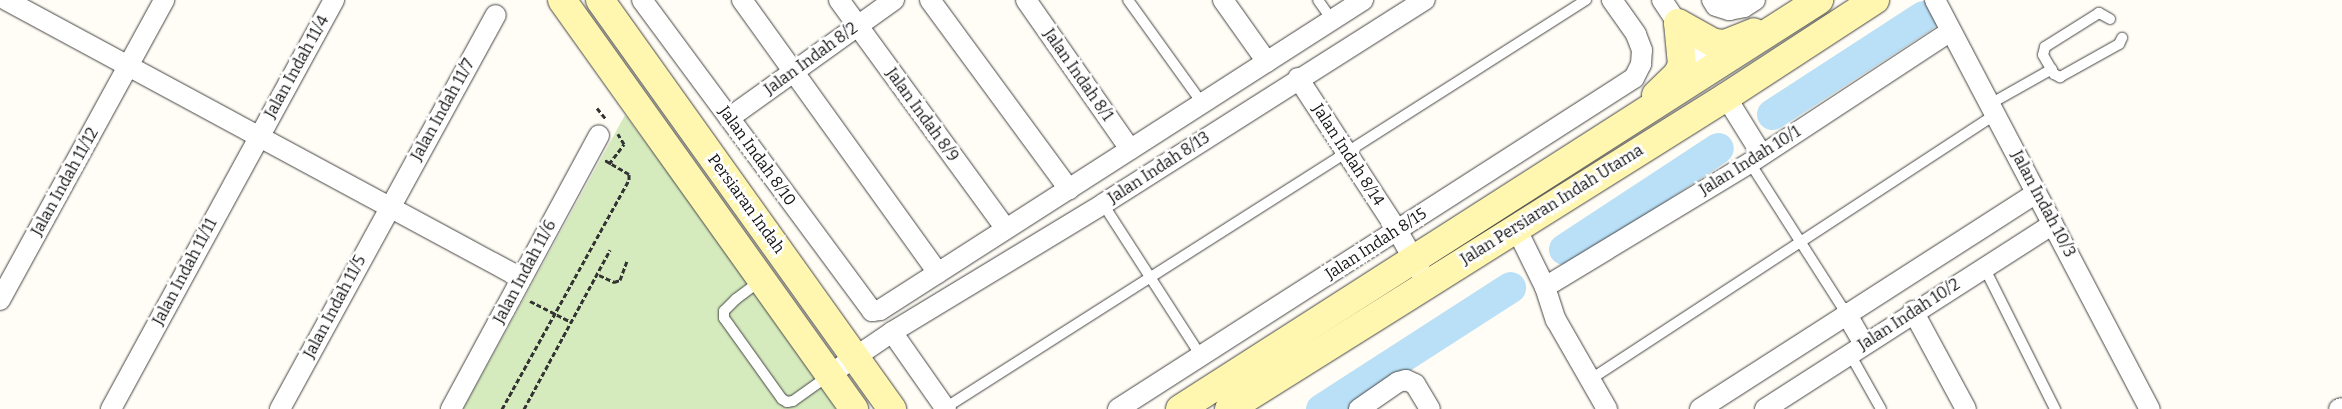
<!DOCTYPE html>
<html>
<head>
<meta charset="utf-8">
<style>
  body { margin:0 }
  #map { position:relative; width:2342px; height:409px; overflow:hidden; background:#fffdf5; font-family:Bitter,serif }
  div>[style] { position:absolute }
  .green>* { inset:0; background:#d5ebbd }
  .river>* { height:31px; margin:-15.5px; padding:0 15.5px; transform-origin:15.5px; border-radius:15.5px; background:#b9e0f7 }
  .path>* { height:3px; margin-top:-1.5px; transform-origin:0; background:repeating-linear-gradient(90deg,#333 0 5px,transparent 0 7.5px) }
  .roads { filter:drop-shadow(0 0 1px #444) drop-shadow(0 0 1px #444) }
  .lane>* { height:10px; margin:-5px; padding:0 5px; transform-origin:5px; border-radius:5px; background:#fff }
  .street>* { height:20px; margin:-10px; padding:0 10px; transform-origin:10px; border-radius:10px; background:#fff }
  .secondary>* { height:28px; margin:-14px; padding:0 14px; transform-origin:14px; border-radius:14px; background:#fff6b0 }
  span { translate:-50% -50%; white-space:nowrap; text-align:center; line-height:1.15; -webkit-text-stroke:5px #fff; paint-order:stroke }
  .street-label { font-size:16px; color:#111 }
</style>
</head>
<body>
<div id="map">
  <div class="green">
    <div style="clip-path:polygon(625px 115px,702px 218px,836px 409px,463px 409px)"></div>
  </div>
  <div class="river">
    <div style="left:1772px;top:114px;width:180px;rotate:-33deg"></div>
    <div style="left:1564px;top:249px;width:184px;rotate:-33.3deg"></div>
    <div style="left:1321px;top:409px;width:225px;rotate:-32.8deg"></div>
  </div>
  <div class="path">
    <div style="left:597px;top:108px;width:14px;rotate:51deg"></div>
    <div style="left:609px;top:164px;width:25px;rotate:-53deg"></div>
    <div style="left:624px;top:144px;width:12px;rotate:-121deg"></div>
    <div style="left:599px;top:275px;width:17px;rotate:25deg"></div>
    <div style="left:614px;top:282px;width:6px;rotate:-18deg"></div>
    <div style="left:620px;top:280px;width:20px;rotate:-70deg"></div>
    <div style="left:530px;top:301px;width:46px;rotate:27.1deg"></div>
    <div style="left:502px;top:409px;width:262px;rotate:-61deg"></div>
    <div style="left:629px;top:180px;width:6px;rotate:-90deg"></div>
    <div style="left:629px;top:174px;width:28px;rotate:-150deg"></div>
    <div style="left:524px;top:409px;width:181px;rotate:-61.6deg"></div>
  </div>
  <div class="roads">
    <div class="lane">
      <div style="left:1128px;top:0;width:127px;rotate:54.3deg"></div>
      <div style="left:1318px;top:0;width:24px;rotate:55deg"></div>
      <div style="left:2110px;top:19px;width:13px;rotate:-151deg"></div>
      <div style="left:2099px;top:13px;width:64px;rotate:147.8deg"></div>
      <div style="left:2045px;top:47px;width:8px;rotate:104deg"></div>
      <div style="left:2043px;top:55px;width:22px;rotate:60deg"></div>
      <div style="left:2054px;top:74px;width:7px;rotate:27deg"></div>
      <div style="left:2060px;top:77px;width:68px;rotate:-29.2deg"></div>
      <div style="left:2119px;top:44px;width:7px;rotate:-63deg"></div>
      <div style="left:1990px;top:104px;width:71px;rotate:-29.4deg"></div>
      <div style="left:1750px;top:163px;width:178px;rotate:57.4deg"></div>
      <div style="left:1103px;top:204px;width:181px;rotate:57.2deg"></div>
      <div style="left:1984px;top:267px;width:159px;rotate:63.4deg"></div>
      <div style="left:760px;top:281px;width:30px;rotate:143deg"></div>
      <div style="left:736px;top:299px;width:17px;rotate:135deg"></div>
      <div style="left:724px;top:311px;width:7px;rotate:90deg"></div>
      <div style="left:724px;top:318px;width:100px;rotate:54.4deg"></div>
      <div style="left:782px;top:399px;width:6px;rotate:31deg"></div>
      <div style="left:787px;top:402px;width:6px;rotate:-9deg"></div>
      <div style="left:793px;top:401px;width:43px;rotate:-35.5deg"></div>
      <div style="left:1850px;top:354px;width:63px;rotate:60.6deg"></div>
      <div style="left:1591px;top:379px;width:483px;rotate:-33.2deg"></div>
      <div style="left:945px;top:408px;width:760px;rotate:-32.48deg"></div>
    </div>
    <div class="street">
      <div style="left:6px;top:0;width:585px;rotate:28.36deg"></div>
      <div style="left:642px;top:0;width:387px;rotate:53.5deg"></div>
      <div style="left:872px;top:311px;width:8px;rotate:-7deg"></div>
      <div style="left:880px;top:310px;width:574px;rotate:-32.69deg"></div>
      <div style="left:742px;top:0;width:336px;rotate:54.3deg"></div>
      <div style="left:839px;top:0;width:283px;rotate:53.9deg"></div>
      <div style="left:930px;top:0;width:235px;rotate:53.7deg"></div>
      <div style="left:1026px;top:0;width:182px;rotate:55.1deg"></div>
      <div style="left:1223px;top:0;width:76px;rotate:54.6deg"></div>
      <div style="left:1662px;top:0;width:87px;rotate:56.3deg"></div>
      <div style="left:1712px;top:0;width:7px;rotate:56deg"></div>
      <div style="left:1716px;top:6px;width:14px;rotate:17deg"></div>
      <div style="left:1729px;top:10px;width:15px;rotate:-11deg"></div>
      <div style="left:1744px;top:7px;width:13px;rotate:-32deg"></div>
      <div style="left:1935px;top:0;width:462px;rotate:62.3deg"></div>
      <div style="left:1298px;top:78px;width:181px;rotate:56.9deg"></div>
      <div style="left:1397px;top:230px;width:61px;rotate:60.5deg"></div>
      <div style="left:1726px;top:97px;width:68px;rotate:58.2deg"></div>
      <div style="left:729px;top:118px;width:203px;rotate:-35.6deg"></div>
      <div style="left:1516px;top:228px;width:66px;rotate:63.8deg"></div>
      <div style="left:1545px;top:287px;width:35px;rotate:72deg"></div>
      <div style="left:1556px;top:320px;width:103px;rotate:60.2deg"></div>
      <div style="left:1545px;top:287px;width:240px;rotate:-31.2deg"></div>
      <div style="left:1750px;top:163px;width:240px;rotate:-33.3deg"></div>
      <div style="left:0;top:300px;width:342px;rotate:-61.3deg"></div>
      <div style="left:1913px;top:311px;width:111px;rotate:61.6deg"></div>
      <div style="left:1846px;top:313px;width:36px;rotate:60deg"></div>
      <div style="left:892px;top:332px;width:94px;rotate:55deg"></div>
      <div style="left:829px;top:375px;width:76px;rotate:-34.3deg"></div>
      <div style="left:892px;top:332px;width:247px;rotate:-31.2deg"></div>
      <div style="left:1103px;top:204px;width:381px;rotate:-32.4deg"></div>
      <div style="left:111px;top:409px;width:466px;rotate:-61.4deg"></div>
      <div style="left:280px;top:409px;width:449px;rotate:-61.3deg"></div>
      <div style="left:451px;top:409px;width:311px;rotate:-61.6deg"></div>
      <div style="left:1118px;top:409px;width:613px;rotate:-32.68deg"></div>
      <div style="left:1634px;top:78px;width:16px;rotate:-63deg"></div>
      <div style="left:1641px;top:64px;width:14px;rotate:-86deg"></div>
      <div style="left:1642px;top:50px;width:17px;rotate:-111deg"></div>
      <div style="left:1636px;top:34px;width:42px;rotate:-125.2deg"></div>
      <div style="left:1359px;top:409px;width:47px;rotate:-34.7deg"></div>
      <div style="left:1398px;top:382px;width:8px;rotate:-14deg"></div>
      <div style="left:1406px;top:380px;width:10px;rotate:24deg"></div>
      <div style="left:1415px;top:384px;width:29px;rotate:59deg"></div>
      <div style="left:1700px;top:409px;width:399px;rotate:-32.7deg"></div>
      <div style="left:1765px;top:409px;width:342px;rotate:-32.7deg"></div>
      <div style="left:2339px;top:409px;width:3px;rotate:-18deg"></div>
    </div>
    <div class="secondary">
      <div style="left:562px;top:0;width:503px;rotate:54.48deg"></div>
      <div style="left:600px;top:0;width:503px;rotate:54.48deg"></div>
      <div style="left:1678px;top:23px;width:41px;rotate:29.1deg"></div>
      <div style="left:1714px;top:43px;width:11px;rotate:5deg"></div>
      <div style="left:1725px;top:44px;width:31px;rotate:-22deg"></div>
      <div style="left:1656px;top:95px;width:29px;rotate:-44deg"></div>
      <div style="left:1677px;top:75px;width:11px;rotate:-63deg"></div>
      <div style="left:1682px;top:65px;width:42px;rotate:-95.4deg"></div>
      <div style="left:1180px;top:409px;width:759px;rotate:-32.62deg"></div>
      <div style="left:1229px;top:409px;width:587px;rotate:-32.12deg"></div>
      <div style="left:1726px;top:97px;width:178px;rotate:-33.1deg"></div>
    </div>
  </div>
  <div class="street-label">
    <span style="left:811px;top:59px;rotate:-36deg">Jalan Indah 8/2</span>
    <span style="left:297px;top:67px;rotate:-61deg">Jalan Indah 11/4</span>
    <span style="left:1078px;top:75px;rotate:55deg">Jalan Indah 8/1</span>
    <span style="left:443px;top:110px;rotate:-61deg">Jalan Indah 11/7</span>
    <span style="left:922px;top:115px;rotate:54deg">Jalan Indah 8/9</span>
    <span style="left:1348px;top:155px;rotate:57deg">Jalan Indah 8/14</span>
    <span style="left:757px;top:156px;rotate:54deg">Jalan Indah 8/10</span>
    <span style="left:1750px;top:161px;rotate:-32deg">Jalan Indah 10/1</span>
    <span style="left:1159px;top:168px;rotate:-33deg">Jalan Indah 8/13</span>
    <span style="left:65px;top:182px;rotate:-61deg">Jalan Indah 11/12</span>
    <span style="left:746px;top:204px;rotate:54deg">Persiaran Indah</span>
    <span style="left:2043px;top:204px;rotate:62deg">Jalan Indah 10/3</span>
    <span style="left:1552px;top:205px;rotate:-32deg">Jalan Persiaran Indah Utama</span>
    <span style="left:1376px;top:244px;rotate:-33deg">Jalan Indah 8/15</span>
    <span style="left:185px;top:272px;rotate:-62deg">Jalan Indah 11/11</span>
    <span style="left:525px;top:272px;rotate:-62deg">Jalan Indah 11/6</span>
    <span style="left:335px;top:307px;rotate:-62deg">Jalan Indah 11/5</span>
    <span style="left:1909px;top:315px;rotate:-33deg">Jalan Indah 10/2</span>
  </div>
</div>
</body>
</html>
